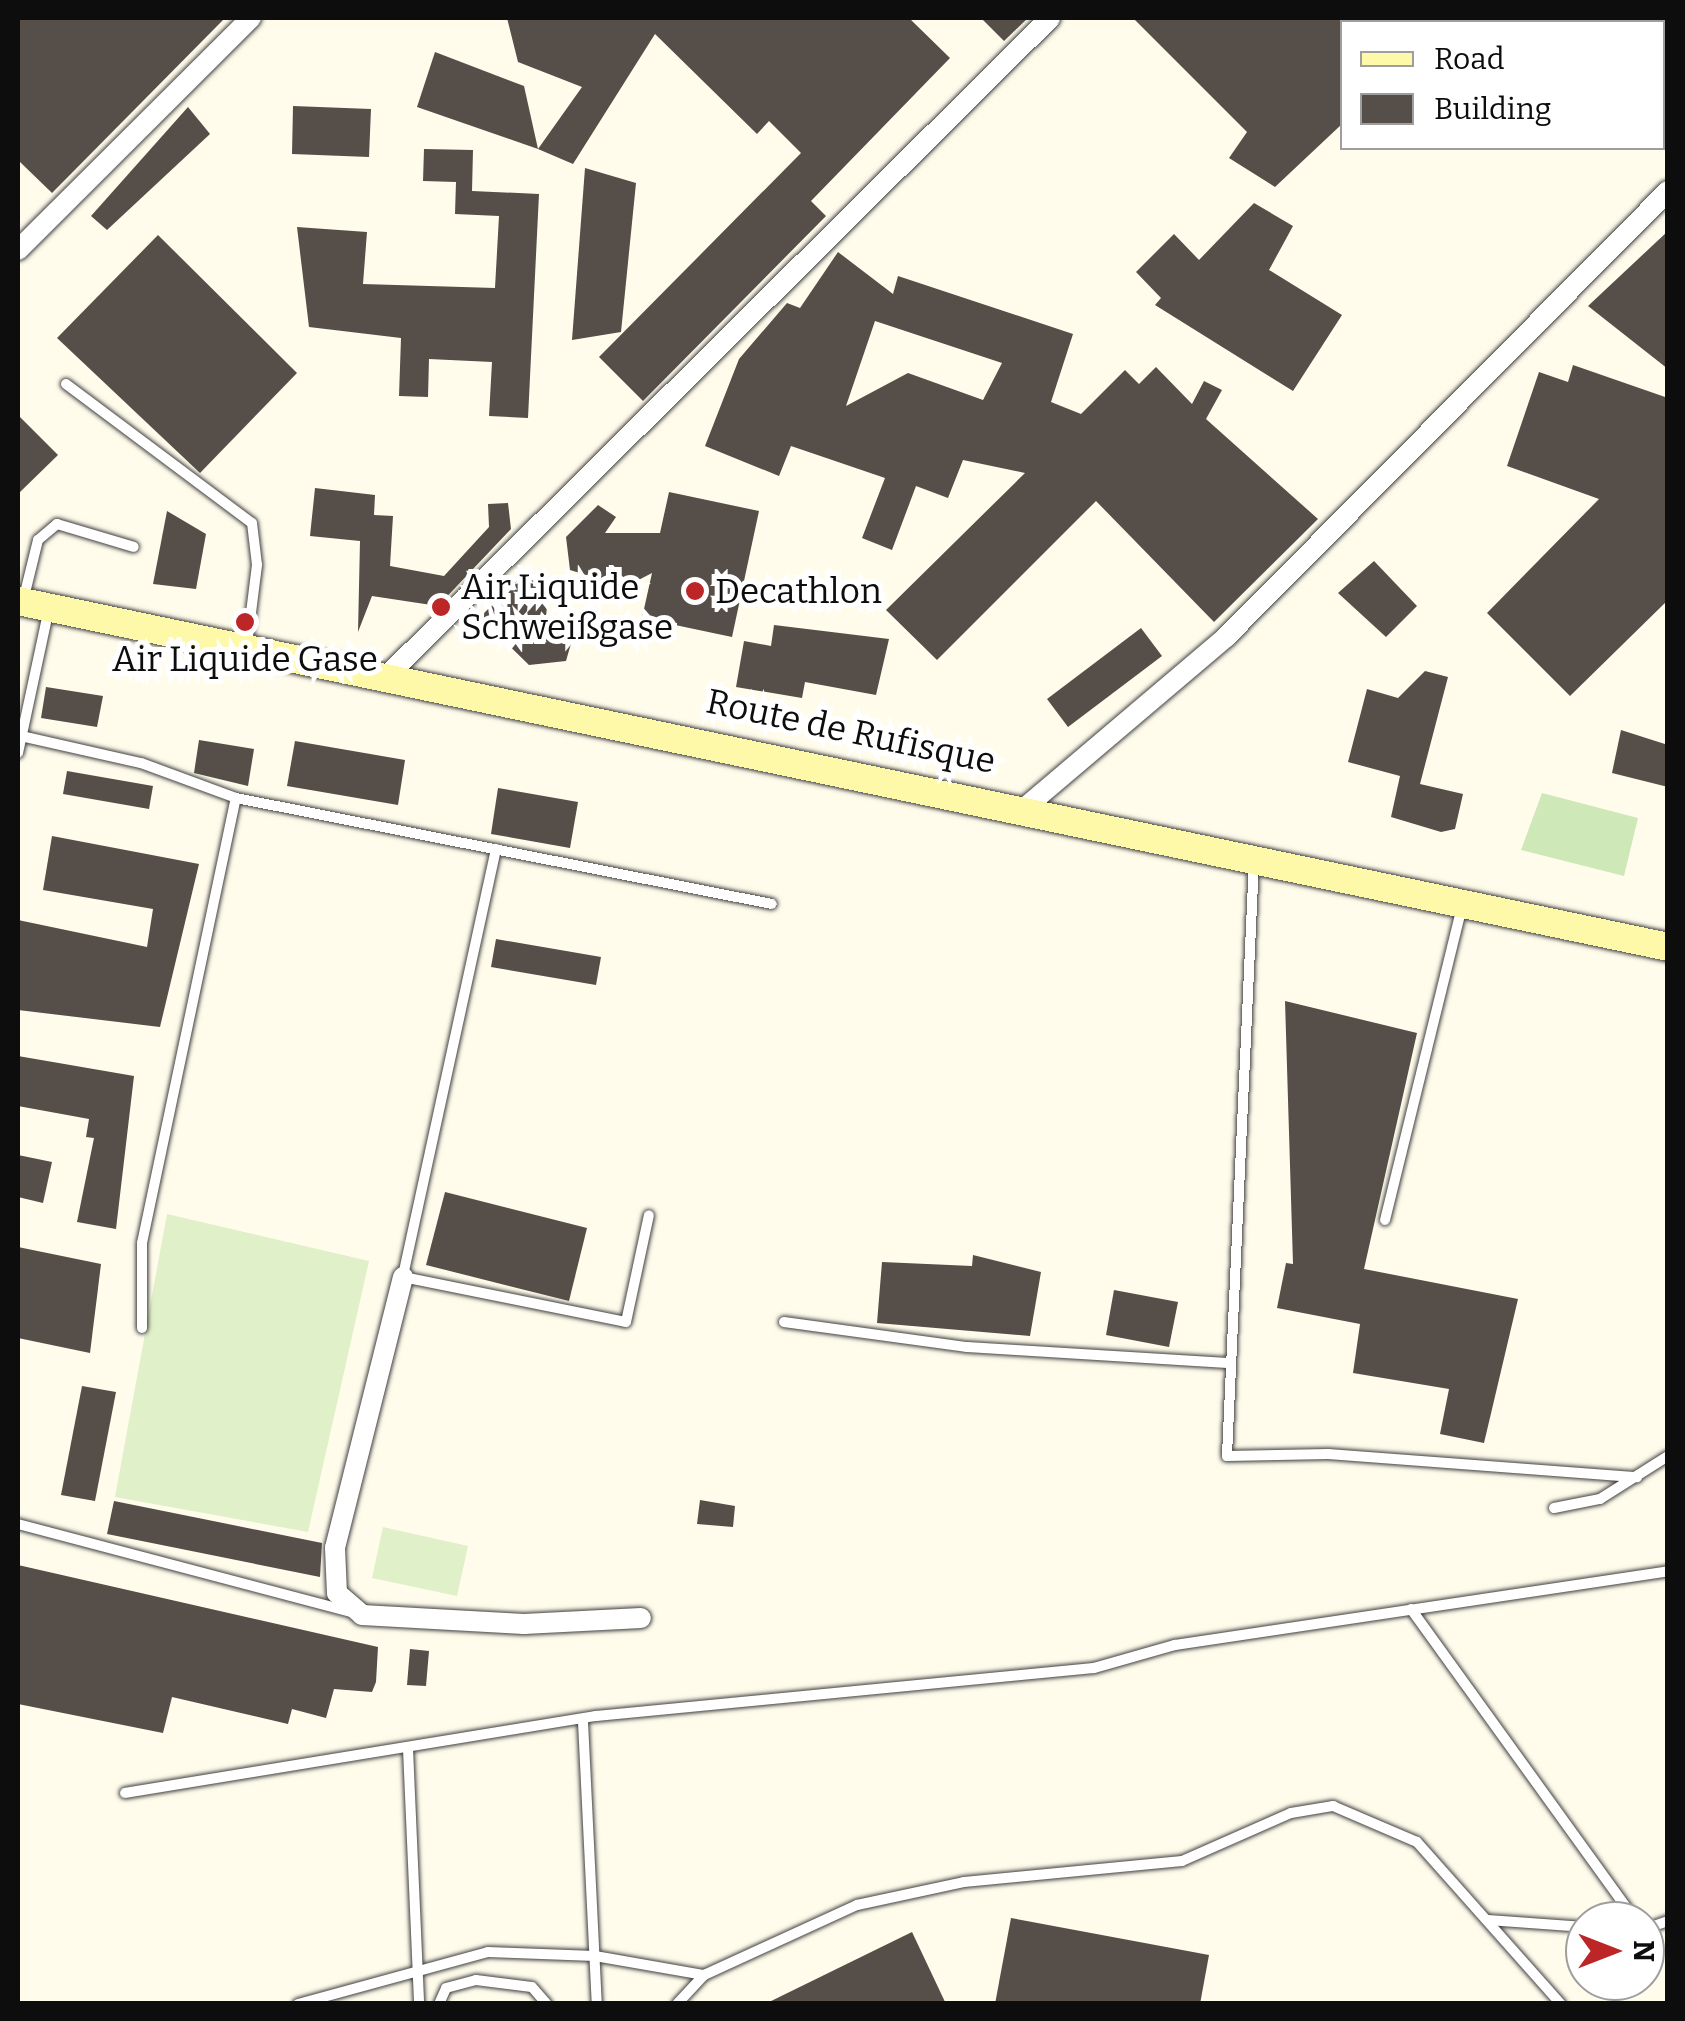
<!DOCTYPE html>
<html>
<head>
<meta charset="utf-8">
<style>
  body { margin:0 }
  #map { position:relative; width:1685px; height:2021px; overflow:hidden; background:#fffcec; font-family:Bitter,serif }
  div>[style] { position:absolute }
  .green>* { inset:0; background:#cee9b7 }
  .pitch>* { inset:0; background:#e0f0c8 }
  .building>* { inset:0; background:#554e49 }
  .roads { filter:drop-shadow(0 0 2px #404040) drop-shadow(0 0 2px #404040) }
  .lane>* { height:10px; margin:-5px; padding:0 5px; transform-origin:5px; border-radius:5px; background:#fff }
  .street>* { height:20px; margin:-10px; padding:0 10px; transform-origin:10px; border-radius:10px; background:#fff }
  .secondary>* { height:28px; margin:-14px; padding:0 14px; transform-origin:14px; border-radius:14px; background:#fef9a8 }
  .dots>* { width:28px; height:28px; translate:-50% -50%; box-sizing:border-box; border:5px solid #fff; border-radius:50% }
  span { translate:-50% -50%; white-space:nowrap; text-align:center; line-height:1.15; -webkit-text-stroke:10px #fff; paint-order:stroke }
  .poi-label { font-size:35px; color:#0d0d0d }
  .left { translate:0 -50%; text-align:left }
  .street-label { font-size:35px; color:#0d0d0d }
  .frame { position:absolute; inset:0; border:20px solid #0d0d0d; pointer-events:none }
  .legend { position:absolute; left:1340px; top:20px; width:325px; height:130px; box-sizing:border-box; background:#fff; border:2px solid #9e9e9e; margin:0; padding:12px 18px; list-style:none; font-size:30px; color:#0d0d0d }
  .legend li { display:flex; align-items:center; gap:20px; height:50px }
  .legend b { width:50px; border:2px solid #9e9e9e }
  .north { position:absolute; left:1565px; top:1901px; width:100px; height:100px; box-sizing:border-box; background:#fff; border:2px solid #9e9e9e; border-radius:50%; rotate:90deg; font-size:28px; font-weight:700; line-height:40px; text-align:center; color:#0d0d0d }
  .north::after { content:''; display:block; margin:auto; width:35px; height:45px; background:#bc2626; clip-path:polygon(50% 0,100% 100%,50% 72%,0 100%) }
</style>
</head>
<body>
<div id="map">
  <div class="green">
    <div style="clip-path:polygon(1542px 793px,1638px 818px,1624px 876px,1521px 850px)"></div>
  </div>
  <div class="pitch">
    <div style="clip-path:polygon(167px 1214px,369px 1261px,308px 1532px,115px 1497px)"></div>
    <div style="clip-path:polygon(383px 1527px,468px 1546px,457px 1596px,372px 1578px)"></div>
  </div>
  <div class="building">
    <div style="clip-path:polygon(18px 18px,225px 18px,52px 193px,18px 160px)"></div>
    <div style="clip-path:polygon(507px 18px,909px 18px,950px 58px,811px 201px,826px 216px,643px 401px,599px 357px,801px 153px,769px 121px,757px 134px,655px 34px,573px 164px,538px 149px,582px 87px,518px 62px)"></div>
    <div style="clip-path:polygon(981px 18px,1028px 18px,1004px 41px)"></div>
    <div style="clip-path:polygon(1133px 18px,1342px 18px,1342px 124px,1275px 187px,1229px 158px,1247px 132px)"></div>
    <div style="clip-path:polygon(435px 52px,524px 86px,538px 149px,417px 107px)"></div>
    <div style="clip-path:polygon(293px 106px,371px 109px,369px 157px,292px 154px)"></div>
    <div style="clip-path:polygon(188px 107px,210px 134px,107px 230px,91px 216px)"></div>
    <div style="clip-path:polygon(424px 149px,473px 150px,472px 191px,539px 194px,528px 418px,489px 416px,492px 362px,429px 359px,428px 397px,399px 396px,401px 338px,309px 327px,297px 227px,367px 232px,363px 284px,495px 288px,499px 216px,455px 214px,456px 182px,423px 181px)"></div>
    <div style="clip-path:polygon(585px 168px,636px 183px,621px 332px,572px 340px)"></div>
    <div style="clip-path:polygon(1254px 203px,1293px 226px,1269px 270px,1342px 315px,1293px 391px,1155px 305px,1161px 298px,1136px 272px,1174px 234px,1199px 260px)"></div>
    <div style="clip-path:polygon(1668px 231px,1668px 369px,1588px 306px)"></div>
    <div style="clip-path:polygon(158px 235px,297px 373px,200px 473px,57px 338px)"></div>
    <div style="clip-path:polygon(evenodd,838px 252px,893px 294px,898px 276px,1073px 334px,1051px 402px,1081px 414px,1125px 370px,1139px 384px,1156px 367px,1192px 404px,1204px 381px,1222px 390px,1206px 419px,1318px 519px,1214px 622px,1096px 501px,937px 660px,886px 610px,1025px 473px,963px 460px,948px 498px,916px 486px,892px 550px,862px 538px,885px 478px,791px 446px,779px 476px,705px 446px,739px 359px,787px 303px,800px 308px,838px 252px,875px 321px,1002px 363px,983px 400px,908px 373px,846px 406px,875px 321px)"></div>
    <div style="clip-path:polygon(1573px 365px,1668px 398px,1668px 600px,1570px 696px,1487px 613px,1599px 499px,1507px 466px,1539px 372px,1568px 382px)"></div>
    <div style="clip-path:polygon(18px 415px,58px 455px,18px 494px)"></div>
    <div style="clip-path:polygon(315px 488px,375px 495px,374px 515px,393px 516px,390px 566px,444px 576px,489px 527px,488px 504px,508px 503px,511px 529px,438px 606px,372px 596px,358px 632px,360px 541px,310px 536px)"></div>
    <div style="clip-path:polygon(669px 492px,759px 511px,732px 637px,642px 618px,652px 573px,625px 587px,570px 570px,566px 537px,598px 505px,616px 517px,605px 533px,660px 533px)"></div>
    <div style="clip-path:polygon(167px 511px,206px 534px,196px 589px,153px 584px)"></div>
    <div style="clip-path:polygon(1374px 561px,1417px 606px,1386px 637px,1338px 593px)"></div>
    <div style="clip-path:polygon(525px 573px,549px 581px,545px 630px,574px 633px,566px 661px,529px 665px,480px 617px)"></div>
    <div style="clip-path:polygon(774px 625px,889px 639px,876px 695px,805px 682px,802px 698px,736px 687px,744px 641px,771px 646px)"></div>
    <div style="clip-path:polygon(1141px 628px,1162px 656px,1068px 727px,1047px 699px)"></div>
    <div style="clip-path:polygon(1425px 671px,1448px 677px,1420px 784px,1463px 794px,1455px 829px,1441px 832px,1391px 817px,1400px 776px,1348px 762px,1367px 689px,1398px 698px)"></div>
    <div style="clip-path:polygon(46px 687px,103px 696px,97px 727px,41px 718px)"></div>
    <div style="clip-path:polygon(1621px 730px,1668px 745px,1668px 787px,1612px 773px)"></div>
    <div style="clip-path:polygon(199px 740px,254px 749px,248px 786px,194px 773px)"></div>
    <div style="clip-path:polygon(295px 741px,405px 760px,398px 805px,287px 786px)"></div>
    <div style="clip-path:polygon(67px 771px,153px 786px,149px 809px,63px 794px)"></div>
    <div style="clip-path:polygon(498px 788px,578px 802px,570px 848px,491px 834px)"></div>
    <div style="clip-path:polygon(52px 836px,199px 864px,160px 1027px,18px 1010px,18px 920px,147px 947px,153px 909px,43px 890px)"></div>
    <div style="clip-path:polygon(496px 939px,601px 957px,596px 985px,491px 967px)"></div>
    <div style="clip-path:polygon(1285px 1001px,1417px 1033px,1364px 1269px,1518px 1299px,1484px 1443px,1440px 1434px,1449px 1389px,1353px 1373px,1360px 1324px,1277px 1308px,1286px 1263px,1293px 1264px)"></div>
    <div style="clip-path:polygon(18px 1056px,134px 1076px,116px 1229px,77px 1222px,94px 1138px,86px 1137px,89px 1119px,18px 1106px)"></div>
    <div style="clip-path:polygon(18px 1155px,52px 1162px,43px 1203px,18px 1197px)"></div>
    <div style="clip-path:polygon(445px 1192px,587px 1228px,569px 1301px,426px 1265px)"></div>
    <div style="clip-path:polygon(18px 1247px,101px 1264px,90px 1353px,18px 1338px)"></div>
    <div style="clip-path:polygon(973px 1255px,1041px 1272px,1030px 1336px,877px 1323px,882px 1262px,972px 1266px)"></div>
    <div style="clip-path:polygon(1114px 1290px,1178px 1302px,1169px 1347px,1106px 1335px)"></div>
    <div style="clip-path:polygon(82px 1386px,116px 1392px,95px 1501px,61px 1495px)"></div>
    <div style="clip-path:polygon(700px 1500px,735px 1506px,733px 1527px,697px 1524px)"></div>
    <div style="clip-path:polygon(114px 1501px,322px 1543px,320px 1577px,107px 1534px)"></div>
    <div style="clip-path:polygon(18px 1565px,378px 1647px,376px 1682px,372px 1692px,334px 1689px,326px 1718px,292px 1709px,288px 1724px,172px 1697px,163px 1733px,18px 1704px)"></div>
    <div style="clip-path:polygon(410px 1649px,429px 1651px,426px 1686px,407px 1685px)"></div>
    <div style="clip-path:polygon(1011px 1918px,1209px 1955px,1200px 2004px,995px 2004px)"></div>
    <div style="clip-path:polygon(912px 1932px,946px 2004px,765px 2004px)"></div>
  </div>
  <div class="roads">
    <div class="lane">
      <div style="left:66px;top:384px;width:232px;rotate:36.8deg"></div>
      <div style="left:252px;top:523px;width:42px;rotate:83.2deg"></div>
      <div style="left:257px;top:565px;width:80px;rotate:97.2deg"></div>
      <div style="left:23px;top:601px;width:63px;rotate:-76.2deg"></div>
      <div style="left:38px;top:540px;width:25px;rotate:-40deg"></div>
      <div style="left:57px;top:524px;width:80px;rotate:16.6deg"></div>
      <div style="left:21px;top:736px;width:123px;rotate:12.7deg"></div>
      <div style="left:141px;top:763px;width:101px;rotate:20.2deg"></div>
      <div style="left:236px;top:798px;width:546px;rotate:11.19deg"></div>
      <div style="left:18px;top:753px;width:148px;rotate:-77.9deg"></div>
      <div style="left:496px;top:849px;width:438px;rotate:102.3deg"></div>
      <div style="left:403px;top:1277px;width:227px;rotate:11.4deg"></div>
      <div style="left:626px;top:1322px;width:109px;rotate:-77.9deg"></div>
      <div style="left:1254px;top:861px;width:596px;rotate:92.6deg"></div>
      <div style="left:1227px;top:1456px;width:101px;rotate:-1.1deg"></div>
      <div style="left:1328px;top:1454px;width:310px;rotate:4.3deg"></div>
      <div style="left:1385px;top:1220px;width:323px;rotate:-76.2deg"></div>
      <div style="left:784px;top:1322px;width:185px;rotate:7.8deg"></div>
      <div style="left:967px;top:1347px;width:261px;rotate:3.5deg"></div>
      <div style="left:142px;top:1328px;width:85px;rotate:-90deg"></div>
      <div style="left:142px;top:1243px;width:455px;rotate:-78.1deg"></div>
      <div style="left:1554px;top:1508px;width:47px;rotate:-11.1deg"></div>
      <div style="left:1600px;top:1499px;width:80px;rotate:-32.3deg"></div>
      <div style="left:18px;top:1524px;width:343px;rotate:14.8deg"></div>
      <div style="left:1411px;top:1609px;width:385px;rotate:54.2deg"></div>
      <div style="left:583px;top:1722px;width:282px;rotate:87.2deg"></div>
      <div style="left:408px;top:1749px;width:255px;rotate:87.5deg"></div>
      <div style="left:125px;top:1793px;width:477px;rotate:-9.3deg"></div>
      <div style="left:596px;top:1716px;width:500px;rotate:-5.51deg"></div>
      <div style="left:1094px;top:1668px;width:84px;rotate:-15.9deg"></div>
      <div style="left:1175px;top:1645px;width:499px;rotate:-8.5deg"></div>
      <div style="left:1488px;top:1920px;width:97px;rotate:4.1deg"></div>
      <div style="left:1645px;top:1929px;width:24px;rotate:-19deg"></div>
      <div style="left:298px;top:2004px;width:197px;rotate:-15.3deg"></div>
      <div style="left:488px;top:1952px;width:107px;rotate:2.1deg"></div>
      <div style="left:595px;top:1956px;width:111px;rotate:9.9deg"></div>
      <div style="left:439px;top:2004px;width:17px;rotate:-66deg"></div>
      <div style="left:446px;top:1988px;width:31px;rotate:-15deg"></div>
      <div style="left:476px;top:1980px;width:56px;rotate:7.1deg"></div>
      <div style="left:532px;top:1987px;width:23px;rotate:49deg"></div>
      <div style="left:677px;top:2004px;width:40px;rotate:-47deg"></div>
      <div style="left:704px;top:1975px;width:168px;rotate:-24.6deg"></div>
      <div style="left:857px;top:1905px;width:109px;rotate:-12.1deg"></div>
      <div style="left:964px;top:1882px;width:219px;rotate:-5.5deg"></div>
      <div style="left:1182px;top:1861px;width:119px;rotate:-23.8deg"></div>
      <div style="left:1291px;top:1813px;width:43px;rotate:-9.5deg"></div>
      <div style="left:1333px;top:1806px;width:91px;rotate:23.2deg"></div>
      <div style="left:1417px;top:1842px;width:217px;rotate:48.4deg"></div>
    </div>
    <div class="street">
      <div style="left:1623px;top:18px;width:6px;rotate:39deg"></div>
      <div style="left:1662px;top:59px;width:8px;rotate:40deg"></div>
      <div style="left:18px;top:250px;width:329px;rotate:-44.9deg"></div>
      <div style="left:390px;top:673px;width:930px;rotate:-44.78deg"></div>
      <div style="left:1027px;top:806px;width:261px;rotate:-40.3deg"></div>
      <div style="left:1226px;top:637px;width:628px;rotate:-45.26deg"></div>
      <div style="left:403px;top:1277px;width:279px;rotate:104.1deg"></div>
      <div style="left:335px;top:1548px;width:45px;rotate:87.5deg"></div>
      <div style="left:337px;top:1593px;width:33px;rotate:41deg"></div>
      <div style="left:362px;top:1615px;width:162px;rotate:3.2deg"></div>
      <div style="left:524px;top:1624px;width:117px;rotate:-2.9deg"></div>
    </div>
    <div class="secondary">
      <div style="left:18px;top:601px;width:1686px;rotate:11.84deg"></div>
    </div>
  </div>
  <div class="dots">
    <div style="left:695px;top:591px;background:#bc2626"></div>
    <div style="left:441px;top:607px;background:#bc2626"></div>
    <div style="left:245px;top:622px;background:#bc2626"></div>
  </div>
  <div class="poi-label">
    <span class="left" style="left:461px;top:607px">Air Liquide<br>Schweißgase</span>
    <span class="left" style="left:715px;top:591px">Decathlon</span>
    <span style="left:245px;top:659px">Air Liquide Gase</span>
  </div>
  <div class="street-label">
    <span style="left:851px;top:731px;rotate:12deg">Route de Rufisque</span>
  </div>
  <div class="frame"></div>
  <ul class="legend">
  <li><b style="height:12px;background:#fef9a8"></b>Road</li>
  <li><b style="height:28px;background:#554e49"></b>Building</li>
  </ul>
  <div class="north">N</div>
</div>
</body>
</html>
